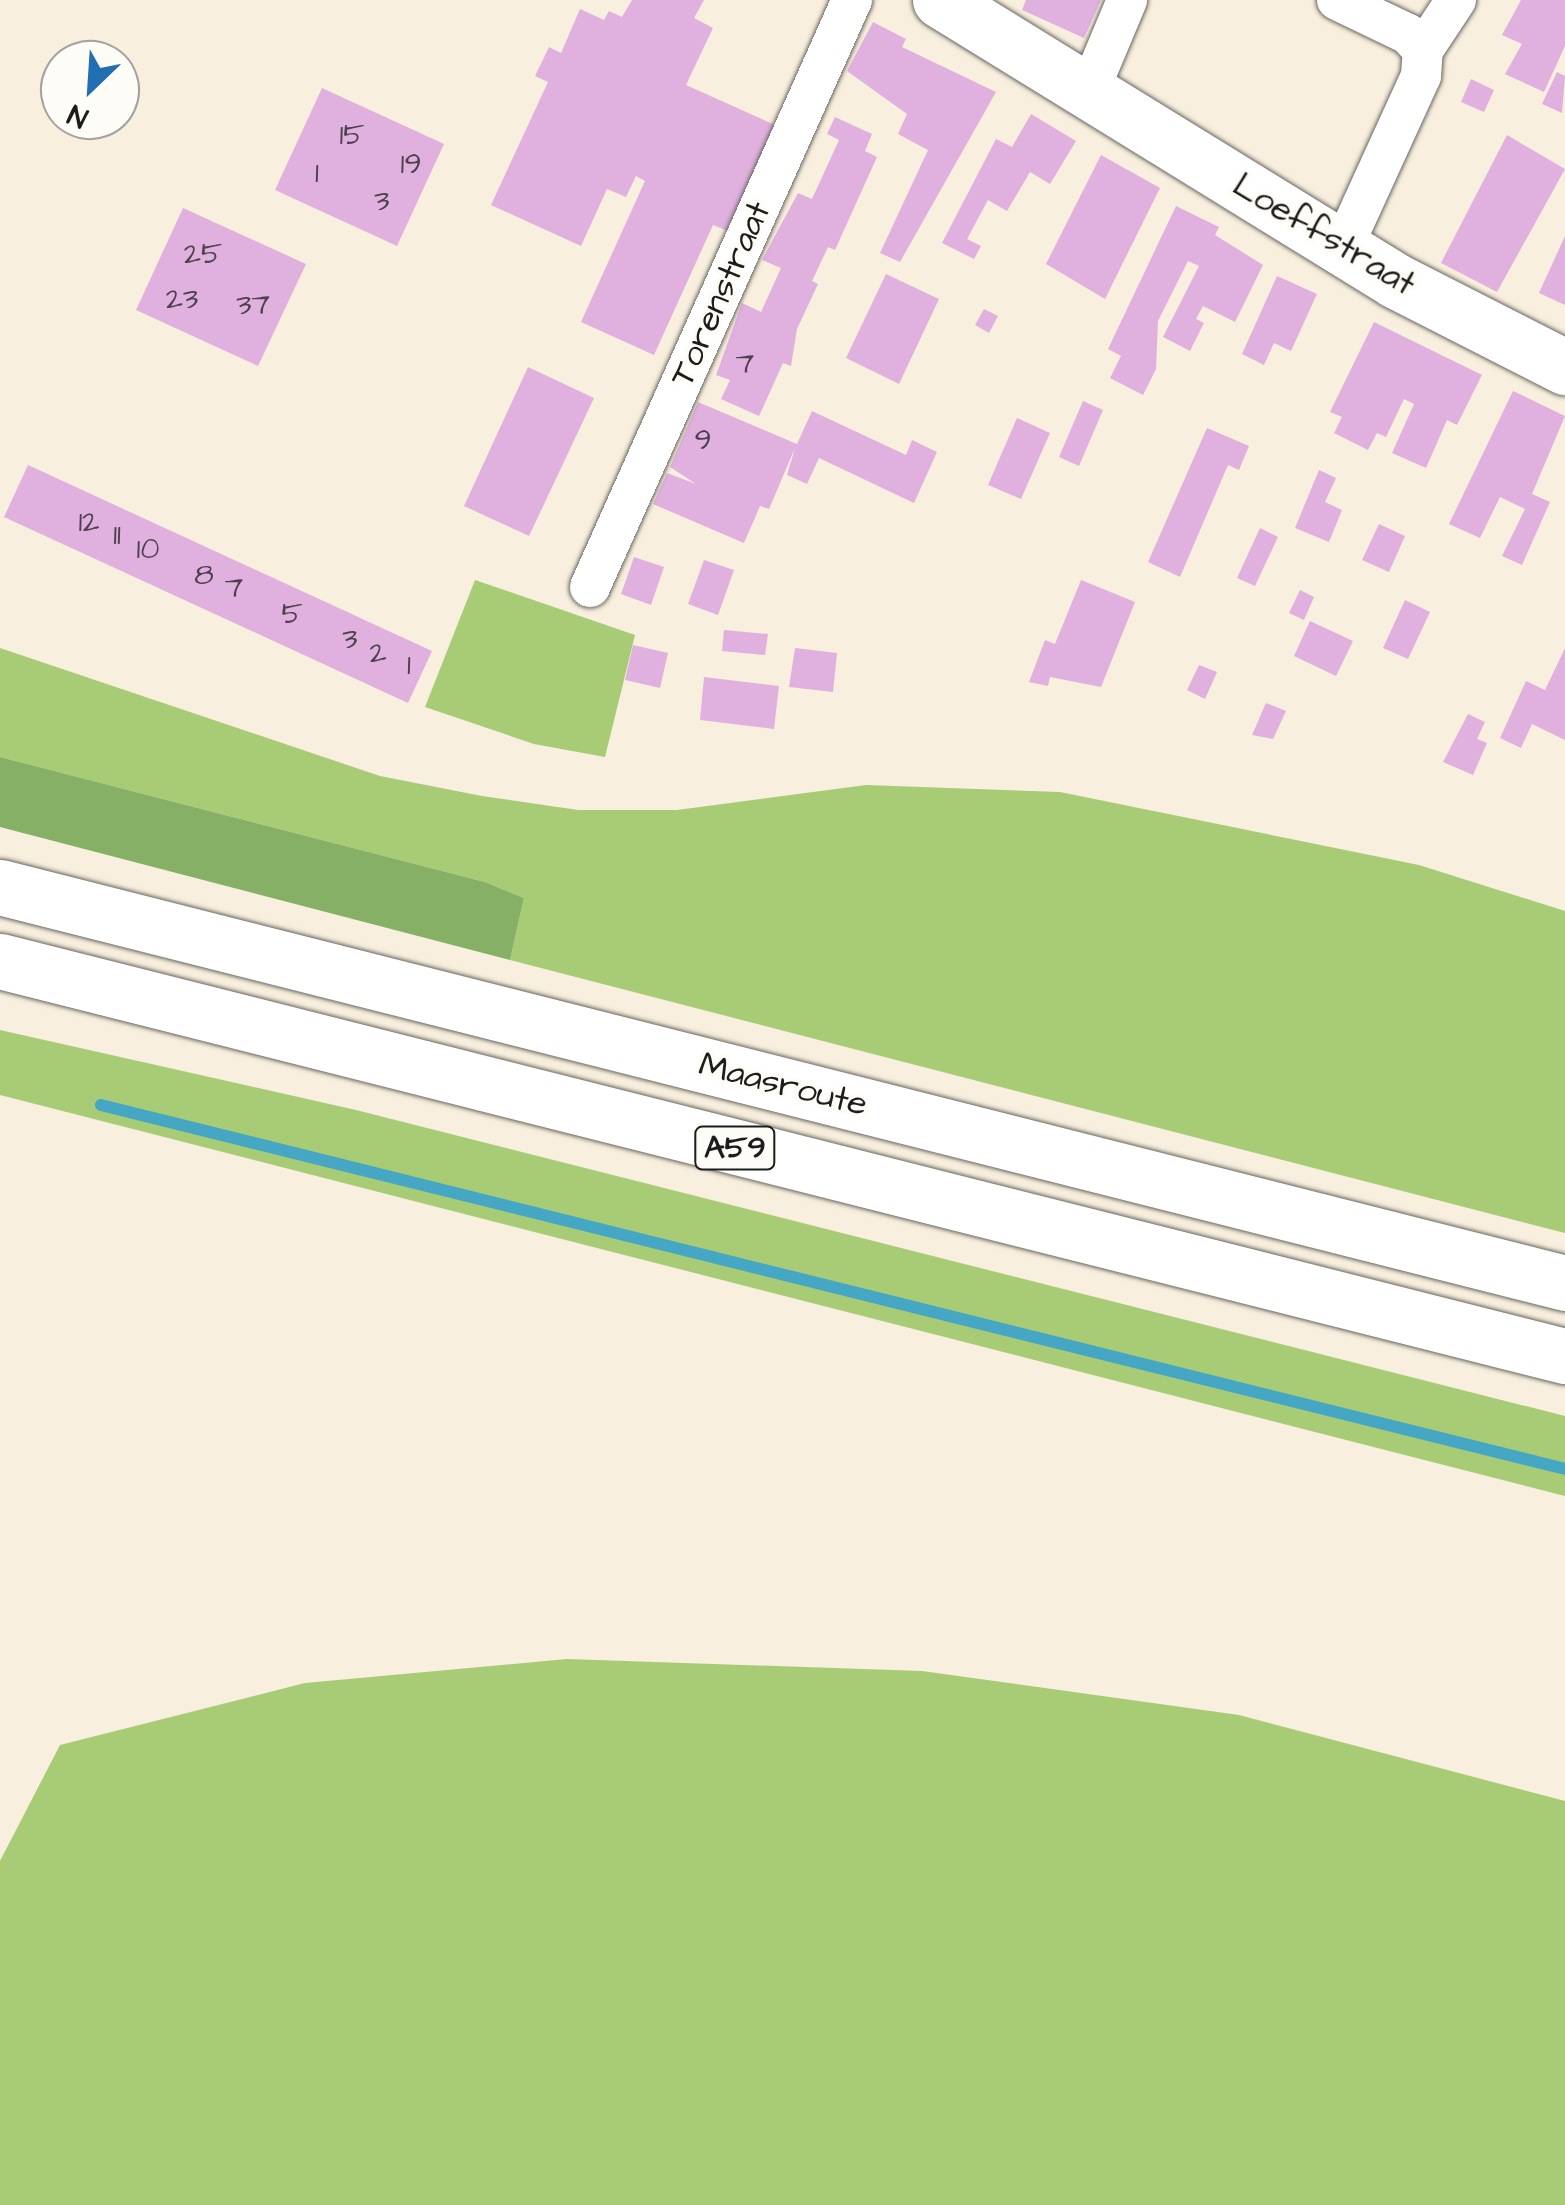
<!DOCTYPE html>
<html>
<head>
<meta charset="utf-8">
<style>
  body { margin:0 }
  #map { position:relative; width:1565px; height:2205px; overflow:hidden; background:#f8efde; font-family:"Architects Daughter",sans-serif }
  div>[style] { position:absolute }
  .green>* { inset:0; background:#a7cc75 }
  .forest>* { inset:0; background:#85b066 }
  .stream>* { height:12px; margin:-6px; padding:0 6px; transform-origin:6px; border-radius:6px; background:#45a7c4 }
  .building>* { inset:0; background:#e0b1df }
  .roads { filter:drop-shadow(0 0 2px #696660) drop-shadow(0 0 2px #696660) }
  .minor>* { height:40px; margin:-20px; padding:0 20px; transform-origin:20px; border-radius:20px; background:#fff }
  .secondary>* { height:55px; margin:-27.5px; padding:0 27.5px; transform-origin:27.5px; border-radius:27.5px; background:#fff }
  .motorway>* { height:55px; margin:-27.5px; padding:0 27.5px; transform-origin:27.5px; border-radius:27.5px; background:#fff }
  span { translate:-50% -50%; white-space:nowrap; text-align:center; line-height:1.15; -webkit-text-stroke:8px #fdfcf7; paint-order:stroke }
  .number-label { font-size:30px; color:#4d414d }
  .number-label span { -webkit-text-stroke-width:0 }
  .shield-label span { padding:2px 8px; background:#fdfcf7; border:2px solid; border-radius:8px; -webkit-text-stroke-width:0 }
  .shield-label { font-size:32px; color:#1c1c1c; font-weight:700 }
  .street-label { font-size:35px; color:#1c1c1c }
  .north { position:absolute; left:40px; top:40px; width:100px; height:100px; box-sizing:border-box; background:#fdfcf7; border:2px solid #a3a29f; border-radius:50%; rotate:205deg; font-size:28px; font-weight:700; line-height:40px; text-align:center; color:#1c1c1c }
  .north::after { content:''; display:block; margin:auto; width:35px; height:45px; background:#1f6fb2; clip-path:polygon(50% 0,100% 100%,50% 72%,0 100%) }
</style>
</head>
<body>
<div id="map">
  <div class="green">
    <div style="clip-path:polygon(475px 580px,635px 635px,605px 757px,534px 744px,425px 707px)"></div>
    <div style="clip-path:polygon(0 648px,380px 776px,482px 796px,578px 810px,677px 810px,866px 785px,1060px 792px,1419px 865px,1565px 911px,1565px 1233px,510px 960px,524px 898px,485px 882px,0 757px)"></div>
    <div style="clip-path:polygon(0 1030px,356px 1110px,1565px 1416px,1565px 1496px,0 1095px)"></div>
    <div style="clip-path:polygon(567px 1659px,922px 1671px,1239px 1715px,1565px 1801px,1565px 2205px,0 2205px,0 1861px,60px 1745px,305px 1683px)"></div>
  </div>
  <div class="forest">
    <div style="clip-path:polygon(0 757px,485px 882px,524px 898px,510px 960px,0 827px)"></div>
  </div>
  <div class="stream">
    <div style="left:101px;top:1105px;width:1509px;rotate:13.96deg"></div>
  </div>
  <div class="building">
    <div style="clip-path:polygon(632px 0,704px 0,694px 18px,713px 28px,686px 85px,775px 125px,728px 231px,713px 225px,654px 355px,581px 322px,645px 181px,636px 176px,626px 197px,607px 189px,581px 246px,491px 205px,548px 82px,535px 76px,549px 47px,561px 53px,580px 9px,604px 20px,609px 11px,622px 17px)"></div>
    <div style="clip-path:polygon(1026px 0,1101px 0,1084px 38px,1022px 10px)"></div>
    <div style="clip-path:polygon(1521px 0,1565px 0,1565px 46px,1544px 92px,1505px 74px,1522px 44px,1502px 35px)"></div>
    <div style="clip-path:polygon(873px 22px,906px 39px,902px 47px,996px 92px,900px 262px,880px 253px,928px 150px,898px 134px,907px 114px,847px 71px)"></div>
    <div style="clip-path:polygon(1557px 72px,1565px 76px,1562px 113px,1542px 104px)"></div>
    <div style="clip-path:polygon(1471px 79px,1494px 90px,1484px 112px,1461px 102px)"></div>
    <div style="clip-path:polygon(322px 88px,444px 144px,397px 246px,275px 190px)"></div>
    <div style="clip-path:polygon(1031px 114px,1076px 141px,1050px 184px,1030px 172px,1007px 211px,988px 200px,967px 239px,981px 246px,974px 259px,942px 243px,996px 139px,1012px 147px)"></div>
    <div style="clip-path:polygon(835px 117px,872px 134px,865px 151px,877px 157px,835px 250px,828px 247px,812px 281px,818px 284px,797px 329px,791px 366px,783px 363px,759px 416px,721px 399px,730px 380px,716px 375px,742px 303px,761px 312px,781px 268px,762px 260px,798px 193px,812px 199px,839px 140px,827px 134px)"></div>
    <div style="clip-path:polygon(1507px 135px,1565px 169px,1497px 292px,1441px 263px)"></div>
    <div style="clip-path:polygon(1101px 155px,1160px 188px,1105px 299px,1046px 264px)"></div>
    <div style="clip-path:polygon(1176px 206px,1219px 227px,1215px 235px,1263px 265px,1235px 322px,1203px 306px,1196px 319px,1204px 323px,1190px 351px,1163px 337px,1199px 266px,1188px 261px,1158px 321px,1156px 369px,1143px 395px,1110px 378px,1121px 356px,1108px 349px)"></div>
    <div style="clip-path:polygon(183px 208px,306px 264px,258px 366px,136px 310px)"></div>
    <div style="clip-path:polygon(1565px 236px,1565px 305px,1539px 293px)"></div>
    <div style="clip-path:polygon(886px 274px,939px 299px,899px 384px,846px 358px)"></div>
    <div style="clip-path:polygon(1277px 276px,1317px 294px,1291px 351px,1274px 343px,1264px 365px,1242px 354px)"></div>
    <div style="clip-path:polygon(984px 309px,998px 316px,989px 333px,975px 325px)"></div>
    <div style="clip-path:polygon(1374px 322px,1482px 375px,1457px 425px,1447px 420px,1426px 468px,1392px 453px,1414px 404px,1404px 399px,1386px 437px,1377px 433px,1368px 450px,1334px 433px,1342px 417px,1330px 412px)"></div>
    <div style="clip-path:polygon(528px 367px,594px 398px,529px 536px,464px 506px)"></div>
    <div style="clip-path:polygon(1513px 391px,1565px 416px,1532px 494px,1550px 502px,1522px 565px,1502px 556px,1525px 509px,1500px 497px,1480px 538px,1449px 524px)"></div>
    <div style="clip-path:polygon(1083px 401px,1103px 410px,1079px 466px,1059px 457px)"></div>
    <div style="clip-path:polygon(698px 402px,797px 444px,812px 411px,906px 455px,912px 440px,937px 452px,914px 503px,819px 458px,807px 484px,787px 475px,795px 448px,769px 509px,760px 506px,744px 543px,653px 504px,667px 473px,696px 484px,670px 467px)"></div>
    <div style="clip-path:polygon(1017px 418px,1050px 433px,1021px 499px,988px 485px)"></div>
    <div style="clip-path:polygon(1207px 428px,1249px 446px,1239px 470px,1228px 465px,1180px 577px,1148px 562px)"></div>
    <div style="clip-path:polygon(28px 465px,432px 651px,408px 703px,4px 517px)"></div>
    <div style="clip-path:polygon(1319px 470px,1336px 478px,1325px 502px,1342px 510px,1329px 542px,1295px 528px)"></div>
    <div style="clip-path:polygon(1379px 524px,1405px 536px,1389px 572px,1362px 560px)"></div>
    <div style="clip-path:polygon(1260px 528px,1278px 537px,1255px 586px,1237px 578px)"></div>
    <div style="clip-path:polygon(634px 557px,664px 567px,651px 605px,621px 594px)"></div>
    <div style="clip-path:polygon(704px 560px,734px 570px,718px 615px,688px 604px)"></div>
    <div style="clip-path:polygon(1081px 580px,1135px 602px,1101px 687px,1050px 677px,1048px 686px,1029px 682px,1045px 640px,1055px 644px)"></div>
    <div style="clip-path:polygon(1300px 590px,1314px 597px,1304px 620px,1289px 613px)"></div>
    <div style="clip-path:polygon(1405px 600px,1430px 612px,1408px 659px,1383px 648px)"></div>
    <div style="clip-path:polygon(1310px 621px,1353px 641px,1336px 676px,1294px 656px)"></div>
    <div style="clip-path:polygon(724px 630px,768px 634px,765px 655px,722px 651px)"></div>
    <div style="clip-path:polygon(633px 645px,668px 653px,660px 688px,625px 680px)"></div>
    <div style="clip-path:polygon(795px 648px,837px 653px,833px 692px,789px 687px)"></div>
    <div style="clip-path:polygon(1565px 648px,1565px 740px,1532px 724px,1521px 748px,1500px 738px,1526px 681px,1545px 690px)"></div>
    <div style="clip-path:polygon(1199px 665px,1217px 672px,1205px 699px,1187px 690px)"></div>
    <div style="clip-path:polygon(704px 677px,779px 686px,774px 729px,700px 720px)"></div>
    <div style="clip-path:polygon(1266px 703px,1286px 711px,1273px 739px,1252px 735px)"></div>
    <div style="clip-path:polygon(1468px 714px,1485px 722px,1477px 739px,1487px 743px,1473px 775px,1443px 762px)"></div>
  </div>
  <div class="roads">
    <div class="minor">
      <div style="left:1337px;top:0;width:79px;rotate:25.6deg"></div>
      <div style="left:1408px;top:34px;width:22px;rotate:47deg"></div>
      <div style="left:1089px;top:91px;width:99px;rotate:-67.3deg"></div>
      <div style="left:1343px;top:247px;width:188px;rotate:-65.5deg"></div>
      <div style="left:1421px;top:76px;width:26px;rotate:-86deg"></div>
      <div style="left:1423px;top:50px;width:60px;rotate:-56.6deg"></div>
      <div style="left:590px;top:587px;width:643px;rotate:-65.95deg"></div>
    </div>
    <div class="secondary">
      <div style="left:940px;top:0;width:536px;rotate:31.64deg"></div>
      <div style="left:1396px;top:281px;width:190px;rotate:27deg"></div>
    </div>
    <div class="motorway">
      <div style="left:0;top:887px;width:1614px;rotate:14.2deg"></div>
      <div style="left:0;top:961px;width:1614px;rotate:14.17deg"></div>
    </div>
  </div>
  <div class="number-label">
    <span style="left:352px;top:135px">15</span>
    <span style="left:411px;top:164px">19</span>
    <span style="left:317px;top:173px">1</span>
    <span style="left:382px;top:201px">3</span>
    <span style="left:203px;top:254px">25</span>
    <span style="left:182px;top:299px">23</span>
    <span style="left:253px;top:305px">37</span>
    <span style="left:745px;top:364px">7</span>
    <span style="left:703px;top:440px">9</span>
    <span style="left:89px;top:522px">12</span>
    <span style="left:117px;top:535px">11</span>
    <span style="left:148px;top:549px">10</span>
    <span style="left:204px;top:575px">8</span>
    <span style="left:234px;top:588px">7</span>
    <span style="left:292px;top:614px">5</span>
    <span style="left:350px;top:639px">3</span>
    <span style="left:378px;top:653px">2</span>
    <span style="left:409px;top:665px">1</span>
  </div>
  <div class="shield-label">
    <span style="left:735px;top:1148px">A59</span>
  </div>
  <div class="street-label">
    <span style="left:1324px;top:235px;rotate:31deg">Loeffstraat</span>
    <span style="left:721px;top:294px;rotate:-66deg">Torenstraat</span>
    <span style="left:783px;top:1085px;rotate:14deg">Maasroute</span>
  </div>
  <div class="north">N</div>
</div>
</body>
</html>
